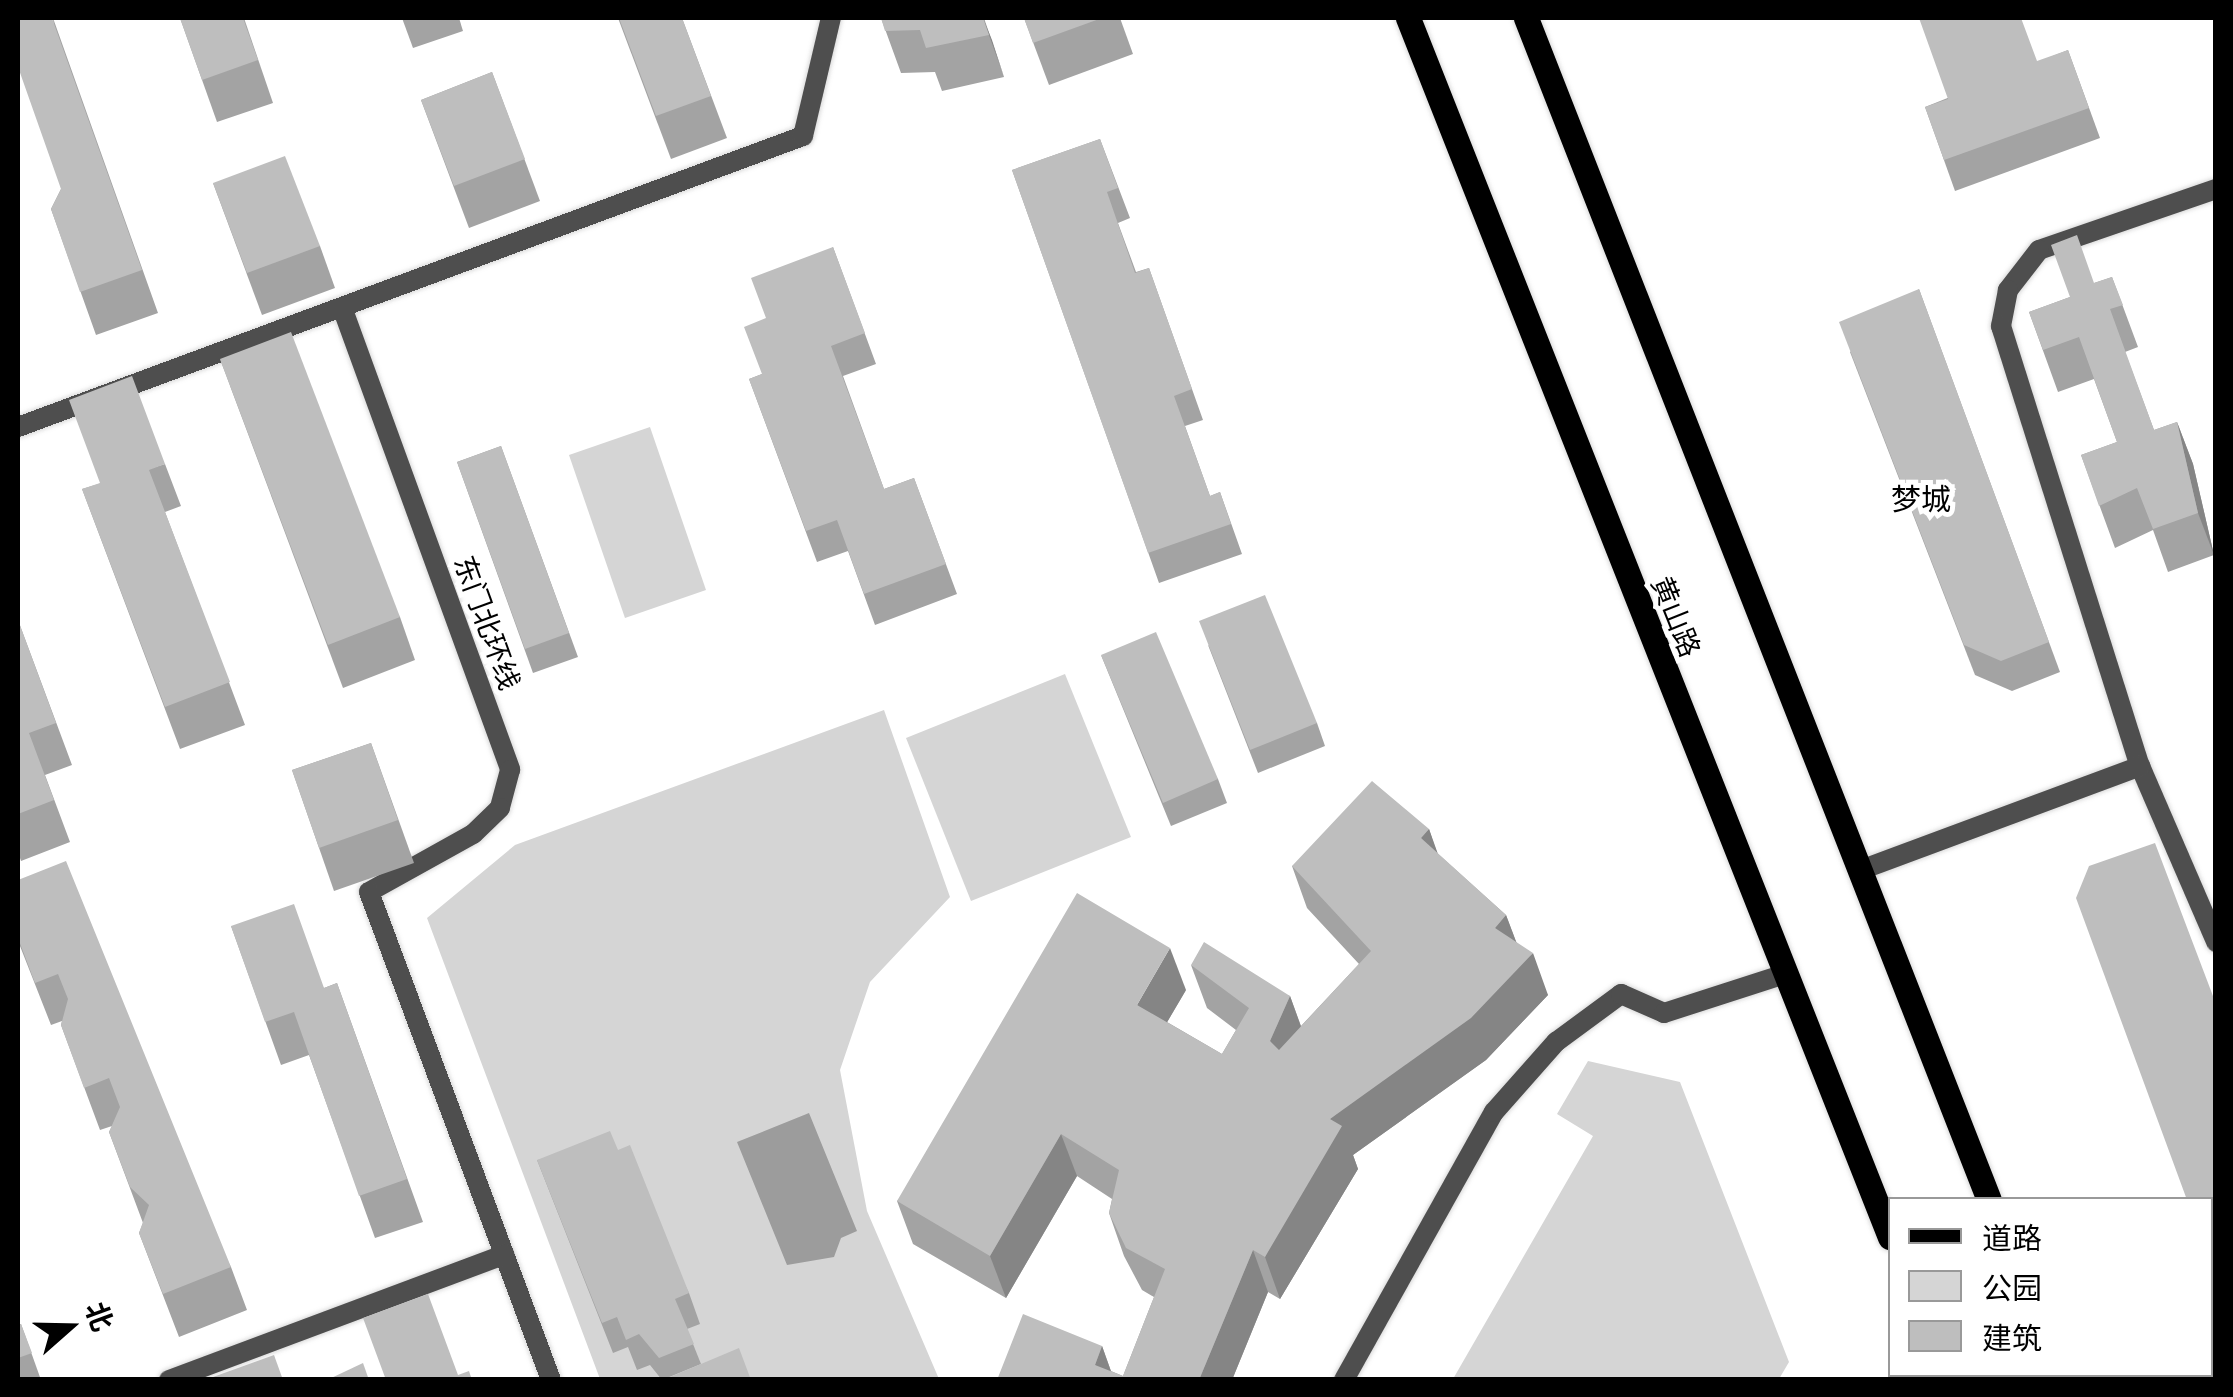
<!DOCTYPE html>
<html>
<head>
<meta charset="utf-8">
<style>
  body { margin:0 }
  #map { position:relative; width:2233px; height:1397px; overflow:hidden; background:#fff; font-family:"Roboto Condensed","Noto Sans SC",sans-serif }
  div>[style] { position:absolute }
  .green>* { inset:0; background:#d5d5d5 }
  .water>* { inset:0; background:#9c9c9c }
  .roads { filter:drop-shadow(0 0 2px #dbdbdb) drop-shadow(0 0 2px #dbdbdb) }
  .street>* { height:20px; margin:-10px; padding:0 10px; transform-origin:10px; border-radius:10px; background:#4e4e4e }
  .primary>* { height:25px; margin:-12.5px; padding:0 12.5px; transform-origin:12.5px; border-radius:12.5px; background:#000 }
  .wall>* { inset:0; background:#a3a3a3 }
  .shaded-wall>* { inset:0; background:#858585 }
  .building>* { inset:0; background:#bebebe }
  span { translate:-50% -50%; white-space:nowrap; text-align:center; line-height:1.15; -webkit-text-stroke:10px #fff; paint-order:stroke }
  .street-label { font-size:28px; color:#000 }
  .neighbourhood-label { font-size:30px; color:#000 }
  .frame { position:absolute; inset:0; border:20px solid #000; pointer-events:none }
  .legend { position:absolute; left:1888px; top:1197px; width:325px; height:180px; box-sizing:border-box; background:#fff; border:2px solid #999; margin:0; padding:12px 18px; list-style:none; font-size:30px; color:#000 }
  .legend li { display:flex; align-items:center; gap:20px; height:50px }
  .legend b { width:50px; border:2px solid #999 }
  .north { position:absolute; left:20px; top:1277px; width:100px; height:100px; -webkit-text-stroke:8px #fff; paint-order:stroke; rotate:70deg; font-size:28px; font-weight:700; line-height:40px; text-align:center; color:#000 }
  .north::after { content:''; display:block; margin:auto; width:35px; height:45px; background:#000; clip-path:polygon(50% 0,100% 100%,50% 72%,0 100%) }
</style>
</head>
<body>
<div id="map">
  <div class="green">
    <div style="clip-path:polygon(650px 427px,706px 590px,625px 618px,569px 455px)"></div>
    <div style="clip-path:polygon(1065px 674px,1131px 837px,971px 901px,906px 738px)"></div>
    <div style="clip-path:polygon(884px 710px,950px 897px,870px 982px,840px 1070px,867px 1211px,939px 1379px,600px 1379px,427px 918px,515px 845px)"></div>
    <div style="clip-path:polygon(1588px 1061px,1680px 1082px,1789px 1362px,1779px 1379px,1453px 1379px,1593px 1136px,1557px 1114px)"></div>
  </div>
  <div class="water">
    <div style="clip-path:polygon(809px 1113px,857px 1231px,841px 1238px,834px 1257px,787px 1265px,737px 1142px)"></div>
  </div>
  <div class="roads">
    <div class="street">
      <div style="left:2216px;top:189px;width:187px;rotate:161deg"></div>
      <div style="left:2039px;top:250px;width:51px;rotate:127.8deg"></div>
      <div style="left:2008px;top:290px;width:37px;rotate:101deg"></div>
      <div style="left:2001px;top:326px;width:461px;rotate:72.5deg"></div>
      <div style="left:2140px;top:766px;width:192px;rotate:66.6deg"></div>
      <div style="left:343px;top:310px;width:489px;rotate:70deg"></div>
      <div style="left:510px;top:770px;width:39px;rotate:105deg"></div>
      <div style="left:500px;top:808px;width:37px;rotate:136deg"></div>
      <div style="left:473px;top:834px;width:119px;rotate:150.9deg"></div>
      <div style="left:369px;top:892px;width:521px;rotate:69.55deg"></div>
      <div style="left:18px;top:427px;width:837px;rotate:-20.34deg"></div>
      <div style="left:803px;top:136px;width:121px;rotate:-76.7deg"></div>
      <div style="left:1861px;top:870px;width:298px;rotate:-20.4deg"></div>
      <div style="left:169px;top:1380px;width:358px;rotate:-20.5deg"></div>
      <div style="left:1344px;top:1380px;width:307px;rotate:-60.8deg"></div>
      <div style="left:1494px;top:1112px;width:94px;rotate:-48.5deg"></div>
      <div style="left:1556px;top:1042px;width:81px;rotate:-36.4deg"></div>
      <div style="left:1621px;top:994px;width:47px;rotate:23.8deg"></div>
      <div style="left:1664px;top:1013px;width:127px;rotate:-17.9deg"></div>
    </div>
    <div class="primary">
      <div style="left:1408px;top:18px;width:1311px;rotate:68.43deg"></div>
      <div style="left:1526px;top:18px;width:1269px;rotate:68.61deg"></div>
      <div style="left:1945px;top:1374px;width:6px;rotate:72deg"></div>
      <div style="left:2057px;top:1374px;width:6px;rotate:72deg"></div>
    </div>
  </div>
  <div class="wall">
    <div style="clip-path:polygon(53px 18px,158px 313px,96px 335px,51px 209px,61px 189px)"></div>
    <div style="clip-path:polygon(180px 18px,244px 18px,273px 103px,217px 122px)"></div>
    <div style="clip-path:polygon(402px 18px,459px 18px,463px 31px,413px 48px)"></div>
    <div style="clip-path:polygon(618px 18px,682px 18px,727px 138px,671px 159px)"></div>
    <div style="clip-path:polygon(881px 18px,984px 18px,1004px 77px,942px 91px,935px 72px,901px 73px)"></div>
    <div style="clip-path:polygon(1024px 18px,1120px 18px,1133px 54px,1049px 85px)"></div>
    <div style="clip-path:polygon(2068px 50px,2100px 138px,1955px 191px,1925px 107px)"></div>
    <div style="clip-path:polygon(492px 72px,540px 201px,469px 228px,421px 100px)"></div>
    <div style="clip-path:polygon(1100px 139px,1130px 218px,1118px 223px,1136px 272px,1149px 268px,1203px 420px,1185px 426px,1210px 496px,1220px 492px,1242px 554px,1159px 583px,1012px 170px)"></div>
    <div style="clip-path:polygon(213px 183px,320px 246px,335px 288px,262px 315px)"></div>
    <div style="clip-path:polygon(833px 247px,876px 364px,843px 376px,884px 489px,914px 478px,957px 594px,875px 625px,848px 551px,817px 562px,749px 379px,762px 374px,766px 318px)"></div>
    <div style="clip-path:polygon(2112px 277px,2138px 347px,2125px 352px,2154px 430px,2177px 422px,2193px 464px,2214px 555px,2168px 572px,2153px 530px,2115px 548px,2081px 455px,2117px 442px,2094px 379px,2058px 392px,2029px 312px,2070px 297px,2094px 283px)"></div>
    <div style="clip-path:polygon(1919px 289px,2060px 672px,2012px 691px,1975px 675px,1850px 352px)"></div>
    <div style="clip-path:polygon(220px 359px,400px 617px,415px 660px,343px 688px)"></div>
    <div style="clip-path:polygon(501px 446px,578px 657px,533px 673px,457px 462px)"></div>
    <div style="clip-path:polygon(165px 464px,181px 506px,165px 512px,245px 725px,180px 749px,82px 489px)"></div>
    <div style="clip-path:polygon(18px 620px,72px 765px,45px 775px,70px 842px,21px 861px,18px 852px)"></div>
    <div style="clip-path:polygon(1208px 645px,1317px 723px,1325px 746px,1258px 773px)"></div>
    <div style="clip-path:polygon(1101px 655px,1218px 779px,1227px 803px,1171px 826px)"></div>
    <div style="clip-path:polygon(371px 743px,414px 863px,334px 891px,292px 770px)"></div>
    <div style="clip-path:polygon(1429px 829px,1437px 853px,1506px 915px,1516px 942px,1548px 995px,1486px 1060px,1353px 1155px,1358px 1169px,1280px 1299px,1268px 1292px,1232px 1380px,997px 1380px,1102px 1346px,1111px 1371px,1123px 1376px,1154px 1297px,1142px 1290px,1124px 1256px,1109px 1213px,1112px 1199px,1077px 1176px,1006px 1298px,913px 1244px,897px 1201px,1186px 990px,1167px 1022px,1222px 1054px,1236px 1030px,1207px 1008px,1191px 965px,1290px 996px,1301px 1026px,1359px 964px,1307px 908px,1292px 866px)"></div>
    <div style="clip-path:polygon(18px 880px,231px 1267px,247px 1310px,179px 1337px,139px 1233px,143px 1223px,109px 1132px,112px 1126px,100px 1130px,61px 1025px,62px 1021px,51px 1025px,18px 941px)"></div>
    <div style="clip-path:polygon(231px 926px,324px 988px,337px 983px,423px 1222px,375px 1238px,309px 1055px,281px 1065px)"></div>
    <div style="clip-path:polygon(618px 1150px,689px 1293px,700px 1324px,687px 1329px,701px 1364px,662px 1380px,650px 1365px,637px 1370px,628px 1347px,613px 1353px,537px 1160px)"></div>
    <div style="clip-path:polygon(21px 1324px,41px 1380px,18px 1380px,18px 1325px)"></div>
  </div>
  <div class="shaded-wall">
    <div style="clip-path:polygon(983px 18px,992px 40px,1004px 77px,989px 35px)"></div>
    <div style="clip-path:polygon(2177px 422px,2193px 464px,2214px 555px,2198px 513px)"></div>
    <div style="clip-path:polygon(1429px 829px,1444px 871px,1421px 838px)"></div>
    <div style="clip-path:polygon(1506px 915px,1522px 957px,1495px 928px)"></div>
    <div style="clip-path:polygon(1170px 948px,1186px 990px,1152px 1048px,1137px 1005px)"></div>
    <div style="clip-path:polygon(1533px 953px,1548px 995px,1486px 1060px,1353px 1155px,1358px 1169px,1280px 1299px,1265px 1257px,1330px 1119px)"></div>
    <div style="clip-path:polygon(1290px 996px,1305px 1038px,1286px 1083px,1270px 1041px)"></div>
    <div style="clip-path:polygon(1061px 1134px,1077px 1176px,1006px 1298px,990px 1256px)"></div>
    <div style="clip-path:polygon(1253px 1250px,1268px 1292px,1232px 1380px,1199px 1380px)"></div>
    <div style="clip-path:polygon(1102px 1346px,1114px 1380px,1095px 1365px)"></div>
  </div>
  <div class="building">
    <div style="clip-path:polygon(18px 18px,52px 18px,142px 270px,80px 292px,51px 209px,61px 189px,18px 67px)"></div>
    <div style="clip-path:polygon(180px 18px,243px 18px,258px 60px,202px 80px)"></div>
    <div style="clip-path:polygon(619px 18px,682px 18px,711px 96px,656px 116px)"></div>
    <div style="clip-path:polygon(881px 18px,983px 18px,989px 35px,926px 48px,920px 30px,885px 31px)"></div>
    <div style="clip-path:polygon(1024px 18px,1102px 18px,1033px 43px)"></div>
    <div style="clip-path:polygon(1919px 18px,2021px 18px,2037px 61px,2068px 50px,2089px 108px,1944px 160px,1925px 107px,1948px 99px)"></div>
    <div style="clip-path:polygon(492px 72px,525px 159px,454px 186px,421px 100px)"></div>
    <div style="clip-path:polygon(1100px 139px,1118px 188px,1107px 192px,1135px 273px,1149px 268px,1192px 389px,1174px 396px,1210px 496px,1220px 492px,1231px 524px,1148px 553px,1012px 170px)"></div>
    <div style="clip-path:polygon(285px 156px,320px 246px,247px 273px,213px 183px)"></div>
    <div style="clip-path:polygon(2077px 235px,2094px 283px,2112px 277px,2123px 305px,2110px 309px,2154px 430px,2177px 422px,2198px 513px,2153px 529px,2137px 488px,2099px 506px,2081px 455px,2117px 442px,2079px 337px,2043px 350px,2029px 312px,2070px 297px,2051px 245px)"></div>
    <div style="clip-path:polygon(833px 247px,865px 333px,831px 346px,884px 489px,914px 478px,946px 564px,864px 594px,837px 520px,806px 531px,749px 379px,762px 374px,744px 327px,766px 318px,751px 278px)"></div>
    <div style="clip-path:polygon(1919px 289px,2049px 642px,2001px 661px,1964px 645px,1839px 322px)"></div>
    <div style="clip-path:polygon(291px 332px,400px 617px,328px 645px,220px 359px)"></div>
    <div style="clip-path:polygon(132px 376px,165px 464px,149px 470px,230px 682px,165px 707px,82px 489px,100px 483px,69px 400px)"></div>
    <div style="clip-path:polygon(501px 446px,569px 633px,525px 649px,457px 462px)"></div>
    <div style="clip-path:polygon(1265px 595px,1317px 723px,1250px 750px,1199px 621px)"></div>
    <div style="clip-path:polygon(18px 620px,56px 723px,29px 733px,54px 800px,18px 814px)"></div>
    <div style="clip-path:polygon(1156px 632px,1218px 779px,1163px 803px,1101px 655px)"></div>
    <div style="clip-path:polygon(371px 743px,398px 820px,319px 848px,292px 770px)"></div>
    <div style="clip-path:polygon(1372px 781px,1429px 829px,1421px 838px,1506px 915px,1495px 928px,1533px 953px,1471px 1018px,1330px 1119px,1342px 1126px,1265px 1257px,1253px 1250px,1199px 1380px,997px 1380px,1023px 1314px,1102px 1346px,1095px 1365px,1123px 1376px,1165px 1269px,1126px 1248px,1109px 1213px,1119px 1170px,1061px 1134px,990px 1256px,897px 1201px,1077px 893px,1170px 948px,1137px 1005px,1222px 1054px,1249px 1008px,1191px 965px,1204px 942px,1290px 996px,1270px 1041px,1279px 1050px,1371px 951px,1292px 866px)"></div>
    <div style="clip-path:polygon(2155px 843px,2216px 1004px,2216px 1277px,2210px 1263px,2210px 1200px,2187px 1200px,2076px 898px,2089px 866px)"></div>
    <div style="clip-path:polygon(66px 861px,231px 1267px,163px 1294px,139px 1233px,149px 1205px,130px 1187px,109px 1132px,120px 1107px,109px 1078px,84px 1088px,61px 1025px,68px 999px,58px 974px,35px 983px,18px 938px,18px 880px)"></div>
    <div style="clip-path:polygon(294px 904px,324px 988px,337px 983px,407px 1179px,359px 1196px,294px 1012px,265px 1022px,231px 926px)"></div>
    <div style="clip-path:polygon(610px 1131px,618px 1150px,630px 1145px,689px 1293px,675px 1299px,694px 1344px,659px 1358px,639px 1334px,626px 1340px,617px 1317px,602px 1323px,537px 1160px)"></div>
    <div style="clip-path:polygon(428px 1294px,458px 1375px,469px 1371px,472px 1380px,386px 1380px,363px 1318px)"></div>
    <div style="clip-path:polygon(21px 1324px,32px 1353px,18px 1358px,18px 1325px)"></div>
    <div style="clip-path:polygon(739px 1348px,751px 1380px,663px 1380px)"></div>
    <div style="clip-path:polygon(274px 1355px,283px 1380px,214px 1380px,213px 1377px)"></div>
    <div style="clip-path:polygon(363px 1363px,369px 1380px,327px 1380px)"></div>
  </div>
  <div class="street-label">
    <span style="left:1675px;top:617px;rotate:68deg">黄山路</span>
    <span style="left:486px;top:623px;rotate:70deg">东门北环线</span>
  </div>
  <div class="neighbourhood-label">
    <span style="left:1921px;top:500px">梦城</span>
  </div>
  <div class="frame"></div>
  <ul class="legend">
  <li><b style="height:12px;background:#000"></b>道路</li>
  <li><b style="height:28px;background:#d5d5d5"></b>公园</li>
  <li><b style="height:28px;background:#bebebe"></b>建筑</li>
  </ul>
  <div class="north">北</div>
</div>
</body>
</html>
